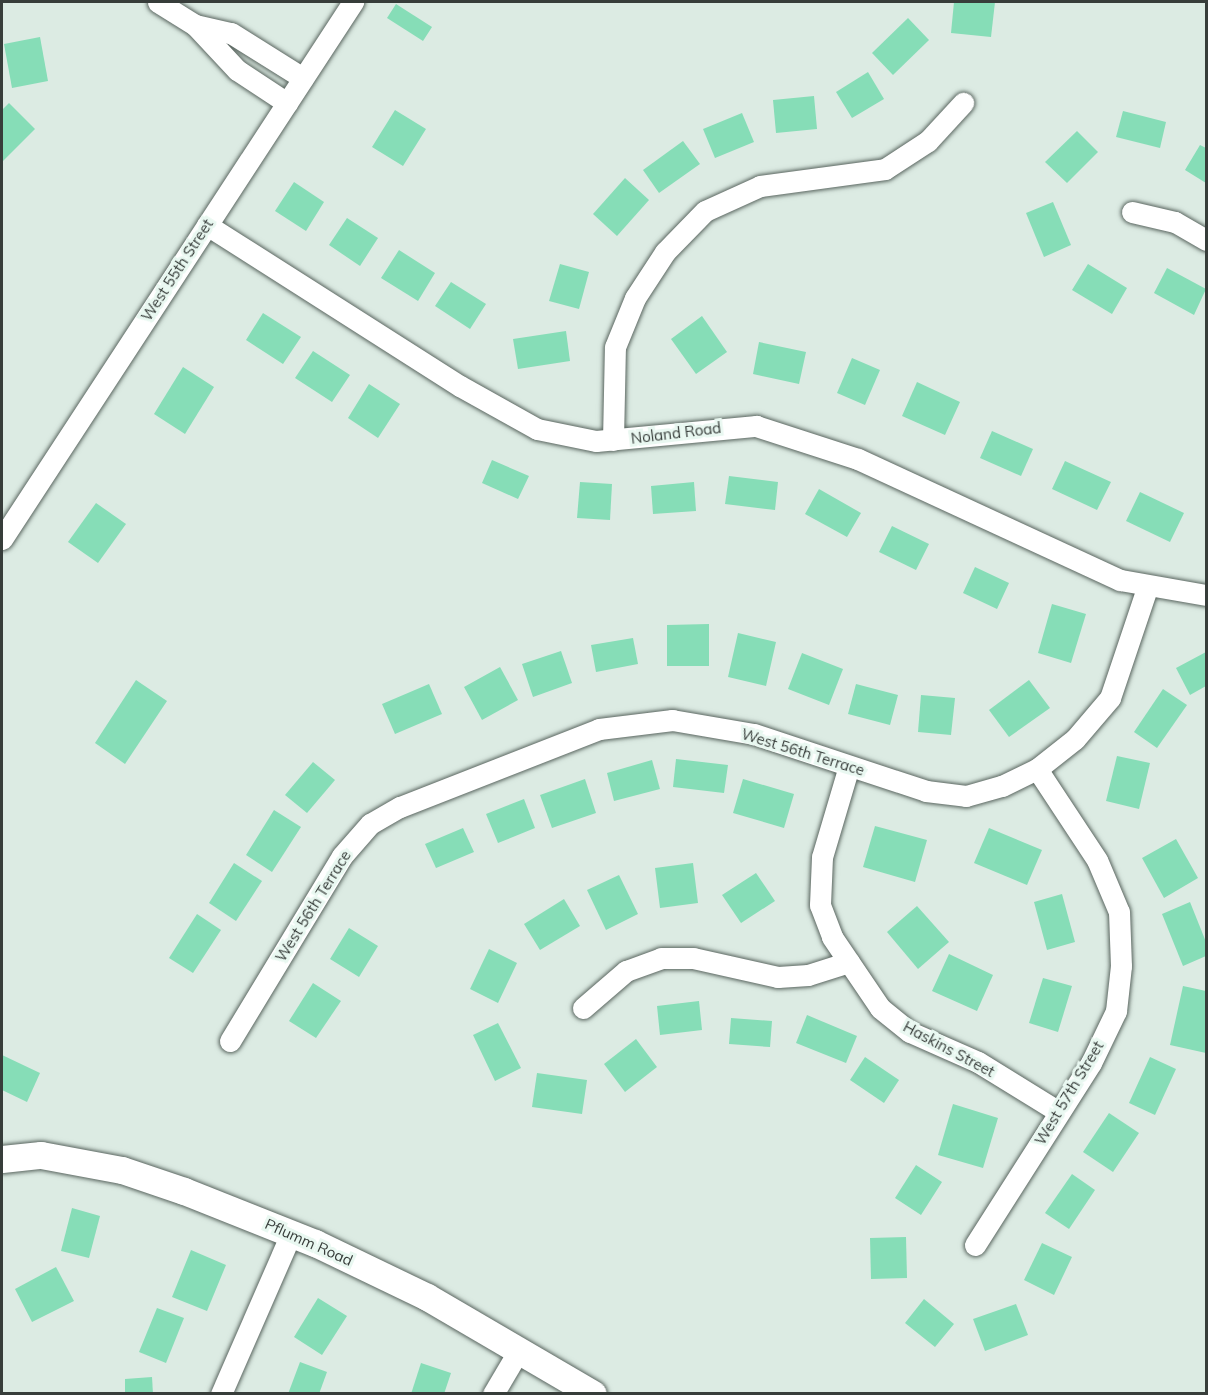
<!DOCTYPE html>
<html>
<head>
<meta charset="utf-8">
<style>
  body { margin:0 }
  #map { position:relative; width:1208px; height:1395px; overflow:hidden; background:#dcebe3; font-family:Mulish,sans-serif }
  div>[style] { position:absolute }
  .building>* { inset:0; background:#86ddb7 }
  .roads { filter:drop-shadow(0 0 2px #5a6660) drop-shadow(0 0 2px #5a6660) }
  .minor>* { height:21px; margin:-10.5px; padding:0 10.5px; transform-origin:10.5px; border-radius:10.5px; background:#fff }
  .major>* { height:27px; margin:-13.5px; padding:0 13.5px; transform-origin:13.5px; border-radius:13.5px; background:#fff }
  span { translate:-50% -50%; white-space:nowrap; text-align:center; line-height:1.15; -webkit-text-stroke:6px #e9f8f1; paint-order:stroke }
  .street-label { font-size:15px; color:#373d3a }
  .frame { position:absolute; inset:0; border:3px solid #373d3a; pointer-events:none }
</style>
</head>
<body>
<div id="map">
  <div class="building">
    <div style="clip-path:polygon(954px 2px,995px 2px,991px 37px,951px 33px)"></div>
    <div style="clip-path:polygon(396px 4px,432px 27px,423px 41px,387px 18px)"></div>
    <div style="clip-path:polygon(908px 18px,929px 40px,893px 75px,872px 53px)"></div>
    <div style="clip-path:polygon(40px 37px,48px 81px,12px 88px,4px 44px)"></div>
    <div style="clip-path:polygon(868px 72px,884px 99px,852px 118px,836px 92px)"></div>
    <div style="clip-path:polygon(814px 96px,817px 129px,776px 133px,773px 100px)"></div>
    <div style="clip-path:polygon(9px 103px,35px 129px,2px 162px,2px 110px)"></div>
    <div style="clip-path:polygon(395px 110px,426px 129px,403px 166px,372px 147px)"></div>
    <div style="clip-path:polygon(1123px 111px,1166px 122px,1160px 148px,1116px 137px)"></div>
    <div style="clip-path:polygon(742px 113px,754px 142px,715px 158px,703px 129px)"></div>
    <div style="clip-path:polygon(1077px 131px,1098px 152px,1067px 183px,1045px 162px)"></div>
    <div style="clip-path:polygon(683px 141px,700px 164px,659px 193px,643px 170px)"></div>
    <div style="clip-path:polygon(1200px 145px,1206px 148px,1206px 183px,1185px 170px)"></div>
    <div style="clip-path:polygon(625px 178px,649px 200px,617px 236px,593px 214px)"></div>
    <div style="clip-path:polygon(294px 182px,324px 202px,306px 231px,275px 211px)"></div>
    <div style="clip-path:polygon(1053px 202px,1071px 245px,1044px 257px,1026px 213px)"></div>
    <div style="clip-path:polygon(347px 218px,378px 238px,360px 266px,329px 245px)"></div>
    <div style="clip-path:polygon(399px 250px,435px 273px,418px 301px,381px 278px)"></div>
    <div style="clip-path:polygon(560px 264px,589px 272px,579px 309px,549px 301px)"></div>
    <div style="clip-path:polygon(1088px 264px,1127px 288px,1112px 314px,1072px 290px)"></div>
    <div style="clip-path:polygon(1167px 268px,1206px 289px,1194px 315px,1154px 293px)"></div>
    <div style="clip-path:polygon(451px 282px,486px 304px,470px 329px,435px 306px)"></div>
    <div style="clip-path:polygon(263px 313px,301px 337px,283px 364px,246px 340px)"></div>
    <div style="clip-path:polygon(702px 316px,727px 352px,696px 374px,671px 339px)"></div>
    <div style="clip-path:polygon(566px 331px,570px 361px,518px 369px,513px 339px)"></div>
    <div style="clip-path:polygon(759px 342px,806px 352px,799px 384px,753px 374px)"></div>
    <div style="clip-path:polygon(313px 351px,350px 375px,332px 402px,295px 378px)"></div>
    <div style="clip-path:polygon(852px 358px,880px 370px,865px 405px,837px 393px)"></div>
    <div style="clip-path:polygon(183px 367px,214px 387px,185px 434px,154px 414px)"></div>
    <div style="clip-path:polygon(917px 382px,960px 402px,945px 435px,902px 416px)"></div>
    <div style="clip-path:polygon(369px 384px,400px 404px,378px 438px,348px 418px)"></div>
    <div style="clip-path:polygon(992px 431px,1033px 449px,1021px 476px,980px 458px)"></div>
    <div style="clip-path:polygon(492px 460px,529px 476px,518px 499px,482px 483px)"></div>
    <div style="clip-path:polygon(1065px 461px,1111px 482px,1097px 510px,1052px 489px)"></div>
    <div style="clip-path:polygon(729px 476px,778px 482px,775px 510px,725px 504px)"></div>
    <div style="clip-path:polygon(580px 482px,612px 484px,610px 520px,577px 518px)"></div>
    <div style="clip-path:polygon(694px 482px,696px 511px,653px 514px,651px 486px)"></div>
    <div style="clip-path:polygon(819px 489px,861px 513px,847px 537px,805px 514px)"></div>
    <div style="clip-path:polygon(1140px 492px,1184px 513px,1170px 542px,1126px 521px)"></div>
    <div style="clip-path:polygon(96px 503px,126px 524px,98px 563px,68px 542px)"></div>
    <div style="clip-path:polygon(892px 526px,929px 544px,916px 570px,879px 552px)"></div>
    <div style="clip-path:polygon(975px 567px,1009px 583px,997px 609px,963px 593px)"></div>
    <div style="clip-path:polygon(1052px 604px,1086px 614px,1071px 663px,1038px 653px)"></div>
    <div style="clip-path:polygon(709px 624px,709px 666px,667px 666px,667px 625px)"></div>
    <div style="clip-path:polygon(738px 633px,776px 642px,766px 686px,728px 677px)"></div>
    <div style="clip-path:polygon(633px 638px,638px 664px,596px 672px,591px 645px)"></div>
    <div style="clip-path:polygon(561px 651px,572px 683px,533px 697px,522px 664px)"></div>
    <div style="clip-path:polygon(1206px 652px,1206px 686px,1190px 695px,1176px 668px)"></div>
    <div style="clip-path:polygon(802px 653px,843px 669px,829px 705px,788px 689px)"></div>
    <div style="clip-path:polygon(500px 667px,518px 700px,482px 720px,464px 687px)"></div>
    <div style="clip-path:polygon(136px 680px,167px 701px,125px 764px,95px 743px)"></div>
    <div style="clip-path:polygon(1029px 680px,1050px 708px,1009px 737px,989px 710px)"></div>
    <div style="clip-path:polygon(429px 684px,442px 714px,395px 734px,382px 704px)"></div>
    <div style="clip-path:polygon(856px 684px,898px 695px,890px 725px,848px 714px)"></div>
    <div style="clip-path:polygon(1163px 689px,1187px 705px,1157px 748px,1134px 732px)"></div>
    <div style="clip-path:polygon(921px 695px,955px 698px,951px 735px,918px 732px)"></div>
    <div style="clip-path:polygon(1117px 756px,1150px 763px,1139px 809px,1106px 801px)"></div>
    <div style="clip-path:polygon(676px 759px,728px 765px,724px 793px,673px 787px)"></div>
    <div style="clip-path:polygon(652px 760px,660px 789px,614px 801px,607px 773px)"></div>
    <div style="clip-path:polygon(313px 762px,335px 780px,307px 813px,285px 795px)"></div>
    <div style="clip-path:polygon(585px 779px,596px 813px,552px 828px,540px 795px)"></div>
    <div style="clip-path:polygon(743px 779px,794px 794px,784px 828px,733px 813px)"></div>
    <div style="clip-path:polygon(524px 799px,535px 828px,498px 843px,486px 814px)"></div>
    <div style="clip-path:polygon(274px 810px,301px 827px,272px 872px,246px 855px)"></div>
    <div style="clip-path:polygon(875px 826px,927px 840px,915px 882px,863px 867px)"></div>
    <div style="clip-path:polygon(463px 828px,474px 852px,436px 868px,425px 844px)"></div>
    <div style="clip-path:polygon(989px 828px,1042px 850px,1027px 885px,974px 863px)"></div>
    <div style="clip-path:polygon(1176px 839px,1198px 878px,1164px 898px,1142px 858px)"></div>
    <div style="clip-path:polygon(234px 863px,262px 881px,236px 921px,209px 903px)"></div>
    <div style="clip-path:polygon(693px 863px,698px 903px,660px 908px,655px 868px)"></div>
    <div style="clip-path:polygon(756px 873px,775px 901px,741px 923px,722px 895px)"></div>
    <div style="clip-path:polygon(619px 875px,638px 914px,606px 930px,587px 890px)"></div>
    <div style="clip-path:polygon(1062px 894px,1075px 942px,1047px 950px,1034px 902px)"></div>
    <div style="clip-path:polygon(564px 899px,580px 926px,540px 950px,524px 924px)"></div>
    <div style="clip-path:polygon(1190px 902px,1206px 942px,1206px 956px,1183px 966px,1162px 914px)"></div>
    <div style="clip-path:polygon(917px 906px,949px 942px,918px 969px,887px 932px)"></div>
    <div style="clip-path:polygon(197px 914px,221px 930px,193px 973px,169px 958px)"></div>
    <div style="clip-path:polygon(349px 928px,378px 946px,359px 977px,330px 959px)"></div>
    <div style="clip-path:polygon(489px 949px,517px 963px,498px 1003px,470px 989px)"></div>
    <div style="clip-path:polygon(949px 954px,993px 975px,977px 1011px,932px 991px)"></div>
    <div style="clip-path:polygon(1043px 978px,1072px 986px,1058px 1032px,1029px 1023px)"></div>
    <div style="clip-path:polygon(313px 983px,341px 1001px,316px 1038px,289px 1021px)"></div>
    <div style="clip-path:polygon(1183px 986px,1206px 991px,1206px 1053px,1170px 1045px)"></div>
    <div style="clip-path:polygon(699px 1001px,702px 1030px,660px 1035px,657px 1006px)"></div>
    <div style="clip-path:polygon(807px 1015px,857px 1036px,846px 1063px,796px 1043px)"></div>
    <div style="clip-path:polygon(731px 1018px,772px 1021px,770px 1047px,729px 1044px)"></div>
    <div style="clip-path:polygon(498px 1023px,521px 1068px,495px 1081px,473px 1035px)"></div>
    <div style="clip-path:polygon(636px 1039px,657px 1067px,625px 1092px,604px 1064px)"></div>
    <div style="clip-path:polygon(2px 1055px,40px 1073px,27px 1102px,2px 1090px)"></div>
    <div style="clip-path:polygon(865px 1057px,899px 1080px,884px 1103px,850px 1080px)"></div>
    <div style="clip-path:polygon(1150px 1057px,1176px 1069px,1155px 1115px,1129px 1103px)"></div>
    <div style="clip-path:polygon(537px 1073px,587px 1080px,582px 1114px,532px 1107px)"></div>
    <div style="clip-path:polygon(953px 1104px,998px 1118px,983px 1168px,938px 1155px)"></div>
    <div style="clip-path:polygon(1109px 1113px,1139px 1133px,1113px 1172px,1083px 1152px)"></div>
    <div style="clip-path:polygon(916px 1165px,942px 1182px,921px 1215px,895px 1198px)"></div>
    <div style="clip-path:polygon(1072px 1174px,1095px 1190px,1069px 1229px,1045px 1213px)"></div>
    <div style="clip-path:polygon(72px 1208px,100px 1216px,89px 1258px,61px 1251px)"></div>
    <div style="clip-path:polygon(906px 1237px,907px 1278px,871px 1279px,870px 1238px)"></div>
    <div style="clip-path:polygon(1042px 1243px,1072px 1257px,1054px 1295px,1024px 1280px)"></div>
    <div style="clip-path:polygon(191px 1250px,226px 1265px,207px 1311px,172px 1297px)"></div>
    <div style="clip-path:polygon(56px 1267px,74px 1301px,32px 1322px,15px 1289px)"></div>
    <div style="clip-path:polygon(318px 1298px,347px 1316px,322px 1355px,294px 1337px)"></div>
    <div style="clip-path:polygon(924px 1299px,954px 1324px,935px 1347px,905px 1323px)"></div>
    <div style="clip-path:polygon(1016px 1304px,1028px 1335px,985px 1351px,973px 1319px)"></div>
    <div style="clip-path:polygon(157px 1308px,184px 1318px,166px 1363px,139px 1352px)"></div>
    <div style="clip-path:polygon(300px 1362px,327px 1372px,319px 1394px,288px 1394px)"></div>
    <div style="clip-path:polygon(421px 1363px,451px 1373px,444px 1394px,411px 1394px)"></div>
    <div style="clip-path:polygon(152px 1377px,153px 1394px,125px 1394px,125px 1379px)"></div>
  </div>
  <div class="roads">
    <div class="minor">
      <div style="left:158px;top:2px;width:44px;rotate:31.9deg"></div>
      <div style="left:195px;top:25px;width:62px;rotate:47deg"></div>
      <div style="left:237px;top:70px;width:60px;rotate:33.4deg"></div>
      <div style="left:195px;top:25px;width:37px;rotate:13deg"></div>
      <div style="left:231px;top:33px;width:85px;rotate:32deg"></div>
      <div style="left:1132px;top:212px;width:44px;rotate:13.1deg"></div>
      <div style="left:1175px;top:222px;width:36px;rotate:30deg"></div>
      <div style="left:207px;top:225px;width:300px;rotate:32.5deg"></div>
      <div style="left:460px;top:386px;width:88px;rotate:29.2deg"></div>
      <div style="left:537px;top:429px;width:60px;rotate:11.5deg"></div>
      <div style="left:596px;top:441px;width:161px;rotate:-5.4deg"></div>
      <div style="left:756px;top:426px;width:107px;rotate:17.9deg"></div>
      <div style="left:858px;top:459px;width:289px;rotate:24.8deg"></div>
      <div style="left:1120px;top:580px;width:87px;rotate:9.9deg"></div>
      <div style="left:613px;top:440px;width:93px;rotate:-88.8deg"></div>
      <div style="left:615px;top:347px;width:53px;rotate:-67.8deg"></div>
      <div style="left:635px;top:298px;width:55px;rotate:-56.9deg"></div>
      <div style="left:665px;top:252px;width:57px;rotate:-45.7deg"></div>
      <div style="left:705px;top:211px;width:60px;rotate:-24.4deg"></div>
      <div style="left:760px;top:186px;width:126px;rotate:-7.7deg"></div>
      <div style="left:885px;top:169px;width:51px;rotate:-33.1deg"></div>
      <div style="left:928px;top:141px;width:52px;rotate:-47.4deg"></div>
      <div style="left:2px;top:539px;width:642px;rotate:-56.83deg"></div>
      <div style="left:849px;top:766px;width:95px;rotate:106.5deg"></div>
      <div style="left:822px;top:857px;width:48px;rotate:92.4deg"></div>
      <div style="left:820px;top:905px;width:34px;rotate:69deg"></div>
      <div style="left:832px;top:937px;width:86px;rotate:55.9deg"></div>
      <div style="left:880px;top:1008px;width:38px;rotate:39deg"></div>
      <div style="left:910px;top:1032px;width:74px;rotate:23.8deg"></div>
      <div style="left:978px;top:1062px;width:95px;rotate:31.7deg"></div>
      <div style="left:583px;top:1008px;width:57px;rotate:-40.7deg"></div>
      <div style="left:626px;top:971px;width:37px;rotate:-20deg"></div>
      <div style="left:661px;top:958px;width:32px"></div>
      <div style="left:693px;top:958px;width:87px;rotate:12.6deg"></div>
      <div style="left:778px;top:977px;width:30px;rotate:-4deg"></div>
      <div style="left:808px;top:975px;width:43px;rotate:-17.6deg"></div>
      <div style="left:230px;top:1041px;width:216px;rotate:-58.8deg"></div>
      <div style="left:342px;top:856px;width:43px;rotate:-48.8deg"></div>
      <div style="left:370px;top:824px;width:34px;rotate:-30deg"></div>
      <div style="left:400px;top:807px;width:214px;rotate:-21.4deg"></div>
      <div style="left:599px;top:729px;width:74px;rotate:-7deg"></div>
      <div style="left:672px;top:720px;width:83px;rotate:9.7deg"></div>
      <div style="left:754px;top:734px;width:181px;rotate:18.3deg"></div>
      <div style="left:926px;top:791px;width:40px;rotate:7.1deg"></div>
      <div style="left:966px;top:796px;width:37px;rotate:-16deg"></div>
      <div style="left:1002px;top:786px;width:39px;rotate:-26deg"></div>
      <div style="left:1037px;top:769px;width:48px;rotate:-38.3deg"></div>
      <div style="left:1075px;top:739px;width:54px;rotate:-49.5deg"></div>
      <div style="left:1110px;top:698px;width:116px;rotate:-71.4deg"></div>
      <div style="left:975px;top:1245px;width:216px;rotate:-57.5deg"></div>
      <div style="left:1091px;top:1063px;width:58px;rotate:-64.3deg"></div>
      <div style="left:1116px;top:1011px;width:45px;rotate:-83.7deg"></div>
      <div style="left:1121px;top:966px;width:54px;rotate:-92.1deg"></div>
      <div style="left:1119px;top:912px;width:56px;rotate:-112.9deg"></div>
      <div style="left:1097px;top:860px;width:109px;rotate:-123.4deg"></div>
      <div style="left:221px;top:1394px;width:175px;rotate:-66.4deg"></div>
      <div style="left:493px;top:1394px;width:51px;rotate:-59.4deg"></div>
    </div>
    <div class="major">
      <div style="left:2px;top:1159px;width:39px;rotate:-6deg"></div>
      <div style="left:41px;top:1155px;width:82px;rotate:10.5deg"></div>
      <div style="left:122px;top:1170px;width:65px;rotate:18.7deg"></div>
      <div style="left:184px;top:1191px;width:141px;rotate:21.7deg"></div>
      <div style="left:315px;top:1243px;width:124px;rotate:25.7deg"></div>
      <div style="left:427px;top:1297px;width:192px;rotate:30.3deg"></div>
    </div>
  </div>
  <div class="street-label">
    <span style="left:177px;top:270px;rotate:-57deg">West 55th Street</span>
    <span style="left:676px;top:433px;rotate:-7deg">Noland Road</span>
    <span style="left:803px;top:752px;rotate:17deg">West 56th Terrace</span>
    <span style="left:313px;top:906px;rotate:-58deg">West 56th Terrace</span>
    <span style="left:949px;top:1049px;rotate:28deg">Haskins Street</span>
    <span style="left:1069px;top:1093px;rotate:-59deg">West 57th Street</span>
    <span style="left:309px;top:1242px;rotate:24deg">Pflumm Road</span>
  </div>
  <div class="frame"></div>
</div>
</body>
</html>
